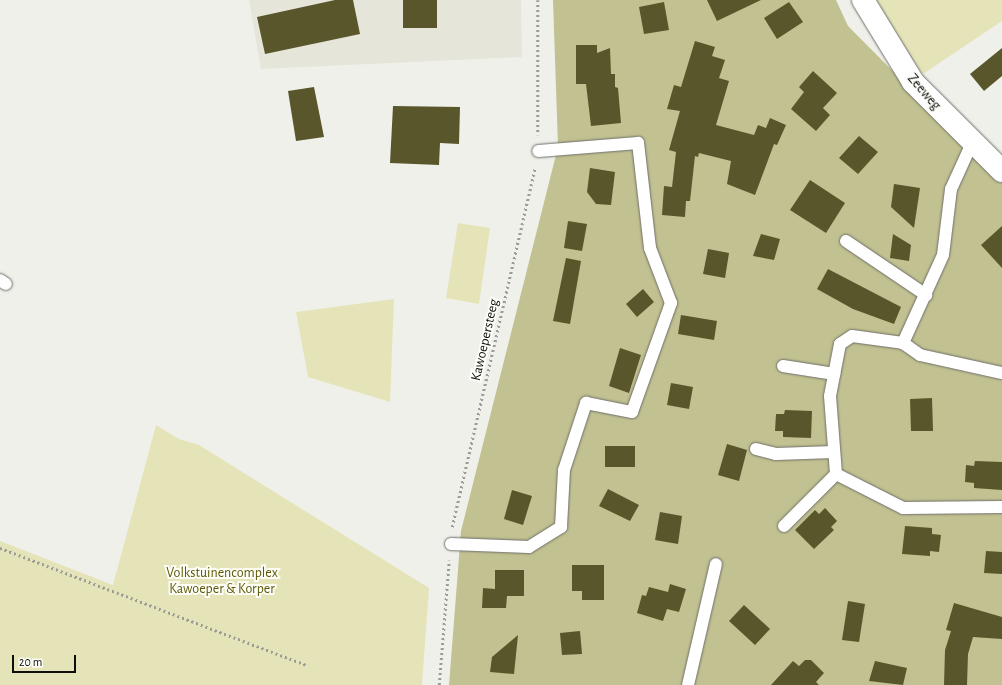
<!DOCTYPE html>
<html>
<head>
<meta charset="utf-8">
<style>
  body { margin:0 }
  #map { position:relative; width:1002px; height:685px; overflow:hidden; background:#f0f0eb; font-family:"Alegreya Sans",sans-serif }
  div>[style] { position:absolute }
  .built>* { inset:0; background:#e5e5d9 }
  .green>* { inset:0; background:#e5e4b9 }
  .forest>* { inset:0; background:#c2c191 }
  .building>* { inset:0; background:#59562b }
  .path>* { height:2.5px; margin-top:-1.25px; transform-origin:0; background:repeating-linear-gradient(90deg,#9b9b97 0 2px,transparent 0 5px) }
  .roads { filter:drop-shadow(0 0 1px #6f6f6b) drop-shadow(0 0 1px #6f6f6b) }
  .service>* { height:12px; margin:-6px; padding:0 6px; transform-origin:6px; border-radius:6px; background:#fff }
  .minor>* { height:22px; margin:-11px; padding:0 11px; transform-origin:11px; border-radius:11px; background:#fff }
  span { translate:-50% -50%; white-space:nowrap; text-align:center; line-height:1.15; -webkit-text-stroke:4px #fefef9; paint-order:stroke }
  .street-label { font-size:14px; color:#0e0e0d }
  .park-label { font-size:14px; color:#5d5907 }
  .scale { position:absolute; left:12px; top:655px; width:64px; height:18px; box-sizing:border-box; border:2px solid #0e0e0d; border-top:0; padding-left:5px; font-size:12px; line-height:14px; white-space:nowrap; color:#0e0e0d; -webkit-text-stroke:3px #fefef9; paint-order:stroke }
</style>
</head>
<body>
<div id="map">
  <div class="built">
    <div style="clip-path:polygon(249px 0,521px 0,522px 57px,261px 69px)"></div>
  </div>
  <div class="green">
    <div style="clip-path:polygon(875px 0,1002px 0,1002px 21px,923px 74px,898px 44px)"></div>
    <div style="clip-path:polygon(458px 223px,490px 228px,479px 304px,446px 298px)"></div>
    <div style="clip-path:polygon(394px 299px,390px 402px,308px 377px,296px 312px)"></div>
    <div style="clip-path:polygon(156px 425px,179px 439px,199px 445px,429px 588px,422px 685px,0 685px,0 541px,113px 585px)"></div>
  </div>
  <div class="forest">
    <div style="clip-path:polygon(553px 0,836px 0,848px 26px,1002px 181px,1002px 685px,449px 685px,461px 531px,558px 147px)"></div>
  </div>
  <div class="building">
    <div style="clip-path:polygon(335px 0,353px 0,360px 34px,265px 54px,257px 17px)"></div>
    <div style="clip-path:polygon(403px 0,437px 0,437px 28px,403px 28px)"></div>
    <div style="clip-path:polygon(707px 0,761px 0,717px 21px)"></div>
    <div style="clip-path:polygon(664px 2px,669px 30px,644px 34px,639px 7px)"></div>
    <div style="clip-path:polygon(789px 2px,803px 22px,777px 39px,764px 18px)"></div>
    <div style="clip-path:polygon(695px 41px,715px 47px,712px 56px,725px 60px,719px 78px,729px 81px,716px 125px,754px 135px,758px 125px,766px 128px,770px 118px,786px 125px,777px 145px,774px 144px,755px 195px,727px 184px,731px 161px,699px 153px,698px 157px,695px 156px,690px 201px,686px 201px,685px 217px,662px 215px,664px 186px,672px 187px,676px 152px,669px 150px,680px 111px,667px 109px,674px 85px,681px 87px)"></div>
    <div style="clip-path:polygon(576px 45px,597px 45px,597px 53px,610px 48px,611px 74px,615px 74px,615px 87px,618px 88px,621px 123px,591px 126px,586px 84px,576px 84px)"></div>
    <div style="clip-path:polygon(1002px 48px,1002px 76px,984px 91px,970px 74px)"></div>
    <div style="clip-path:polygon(813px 71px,837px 93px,823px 108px,830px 115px,816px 131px,791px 109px,804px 92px,799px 87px)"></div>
    <div style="clip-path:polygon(314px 87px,324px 137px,296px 141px,288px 91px)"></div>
    <div style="clip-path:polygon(393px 106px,460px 107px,459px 144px,440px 143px,439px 165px,390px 163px)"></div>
    <div style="clip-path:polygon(859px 136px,878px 152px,858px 174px,839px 158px)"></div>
    <div style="clip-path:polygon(590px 168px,615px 172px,611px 205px,596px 204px,587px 192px)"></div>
    <div style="clip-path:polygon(810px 180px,845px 203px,826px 233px,790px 210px)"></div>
    <div style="clip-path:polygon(894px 184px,920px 188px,914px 228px,891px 207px)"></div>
    <div style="clip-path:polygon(568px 221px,587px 224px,582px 251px,564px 248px)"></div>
    <div style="clip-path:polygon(1002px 226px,1002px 268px,981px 245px)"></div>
    <div style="clip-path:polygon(761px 234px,780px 239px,774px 260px,753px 256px)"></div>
    <div style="clip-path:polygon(893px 234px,911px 245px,909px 261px,890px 258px)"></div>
    <div style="clip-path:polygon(708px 249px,729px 253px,725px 278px,703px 274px)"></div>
    <div style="clip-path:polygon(566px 258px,581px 261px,570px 324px,553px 321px)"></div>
    <div style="clip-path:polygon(828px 269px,901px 307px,894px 324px,853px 309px,817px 289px)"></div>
    <div style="clip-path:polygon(643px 289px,654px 302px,637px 317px,626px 304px)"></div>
    <div style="clip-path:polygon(681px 315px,717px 321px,714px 340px,678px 334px)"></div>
    <div style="clip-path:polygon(620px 348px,641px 355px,629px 393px,609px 386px)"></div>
    <div style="clip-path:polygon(671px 383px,693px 387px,689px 409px,667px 405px)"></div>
    <div style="clip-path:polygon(932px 398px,933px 431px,911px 431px,910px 399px)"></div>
    <div style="clip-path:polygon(785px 410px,812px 411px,811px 438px,783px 437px,783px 431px,775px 431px,776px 414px,784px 414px)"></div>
    <div style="clip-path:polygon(727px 444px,747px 450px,739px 481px,718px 475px)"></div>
    <div style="clip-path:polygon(605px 446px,635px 446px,635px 467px,605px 467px)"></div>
    <div style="clip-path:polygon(975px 461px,1002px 462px,1002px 490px,974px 488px,974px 483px,965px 482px,966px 465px,974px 466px)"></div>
    <div style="clip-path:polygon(608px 489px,639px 505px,630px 521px,599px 506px)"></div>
    <div style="clip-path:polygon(512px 490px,532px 496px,523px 525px,504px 519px)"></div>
    <div style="clip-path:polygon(825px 508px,837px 521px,831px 527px,834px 530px,814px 549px,795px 530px,815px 510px,819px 514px)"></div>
    <div style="clip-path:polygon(660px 512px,682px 516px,678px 544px,655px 540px)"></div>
    <div style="clip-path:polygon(905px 526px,932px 528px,932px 534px,941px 535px,939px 552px,930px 551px,930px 556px,902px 554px)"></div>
    <div style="clip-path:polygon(986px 551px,1002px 552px,1002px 574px,984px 573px)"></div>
    <div style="clip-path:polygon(572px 565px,604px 565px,604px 600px,582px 600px,582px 591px,572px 591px)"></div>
    <div style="clip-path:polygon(495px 570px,524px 570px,524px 596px,507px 596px,506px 608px,482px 608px,483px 588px,495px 589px)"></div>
    <div style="clip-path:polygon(670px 584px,686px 589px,679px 612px,667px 609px,663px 621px,637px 613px,642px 595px,646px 596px,649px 587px,668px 592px)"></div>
    <div style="clip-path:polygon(848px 601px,865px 604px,859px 642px,842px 640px)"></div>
    <div style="clip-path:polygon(954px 603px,1002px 617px,1002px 639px,973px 637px,968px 654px,967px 685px,944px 685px,945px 650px,951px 631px,946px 630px)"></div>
    <div style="clip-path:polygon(744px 605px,770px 629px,755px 645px,729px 621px)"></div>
    <div style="clip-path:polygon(580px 631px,582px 654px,562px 655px,560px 633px)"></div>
    <div style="clip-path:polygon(518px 635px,514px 674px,490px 672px,492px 657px)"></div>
    <div style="clip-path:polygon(805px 660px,811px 660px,824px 673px,816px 682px,819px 685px,771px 685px,793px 661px,799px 666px)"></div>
    <div style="clip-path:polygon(875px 661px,907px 668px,903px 685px,869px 681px)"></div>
  </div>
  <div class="path">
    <div style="left:538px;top:0;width:135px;rotate:90deg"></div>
    <div style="left:452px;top:527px;width:369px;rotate:-77deg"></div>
    <div style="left:0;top:548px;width:329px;rotate:20.9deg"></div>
    <div style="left:439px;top:685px;width:125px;rotate:-85.4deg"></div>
  </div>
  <div class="roads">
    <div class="service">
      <div style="left:972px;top:143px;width:51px;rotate:114.5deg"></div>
      <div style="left:951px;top:189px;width:66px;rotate:96.9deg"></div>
      <div style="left:943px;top:255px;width:97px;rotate:114.4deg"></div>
      <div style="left:903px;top:343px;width:21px;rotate:35deg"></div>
      <div style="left:920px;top:355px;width:84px;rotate:12.4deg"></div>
      <div style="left:846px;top:241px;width:97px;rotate:34deg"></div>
      <div style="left:0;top:280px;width:7px;rotate:34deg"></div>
      <div style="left:783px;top:366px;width:52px;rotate:8.9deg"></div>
      <div style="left:756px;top:449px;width:21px;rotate:14deg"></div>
      <div style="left:776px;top:454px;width:58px;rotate:-2deg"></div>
      <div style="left:836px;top:474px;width:75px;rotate:26.9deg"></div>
      <div style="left:903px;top:508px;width:99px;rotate:-0.6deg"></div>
      <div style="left:784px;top:526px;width:74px;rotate:-45deg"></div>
      <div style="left:836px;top:474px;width:78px;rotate:-94.4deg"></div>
      <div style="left:830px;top:396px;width:53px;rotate:-79.1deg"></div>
      <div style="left:840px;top:344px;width:14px;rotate:-34deg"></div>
      <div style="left:852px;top:336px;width:51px;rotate:7.8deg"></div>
      <div style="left:451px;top:544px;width:78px;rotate:2.2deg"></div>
      <div style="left:529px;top:547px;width:38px;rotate:-32deg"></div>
      <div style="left:561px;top:527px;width:57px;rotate:-87deg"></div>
      <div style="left:564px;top:470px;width:71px;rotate:-71.8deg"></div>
      <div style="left:586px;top:403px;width:47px;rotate:11.1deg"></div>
      <div style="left:632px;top:412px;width:116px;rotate:-70.3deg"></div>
      <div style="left:671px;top:303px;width:59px;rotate:-110.9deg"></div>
      <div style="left:650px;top:248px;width:106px;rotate:-96.5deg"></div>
      <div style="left:638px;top:143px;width:100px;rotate:175.4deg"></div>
      <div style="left:688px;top:685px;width:124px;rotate:-77deg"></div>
    </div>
    <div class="minor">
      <div style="left:863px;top:0;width:96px;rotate:58.6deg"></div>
      <div style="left:913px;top:82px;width:126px;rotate:45deg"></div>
    </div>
  </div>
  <div class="street-label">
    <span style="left:924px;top:92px;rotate:49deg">Zeeweg</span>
    <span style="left:485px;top:340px;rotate:-77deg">Kawoepersteeg</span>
  </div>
  <div class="park-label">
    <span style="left:222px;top:581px">Volkstuinencomplex<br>Kawoeper &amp; Korper</span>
  </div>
  <div class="scale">20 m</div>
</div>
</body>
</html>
